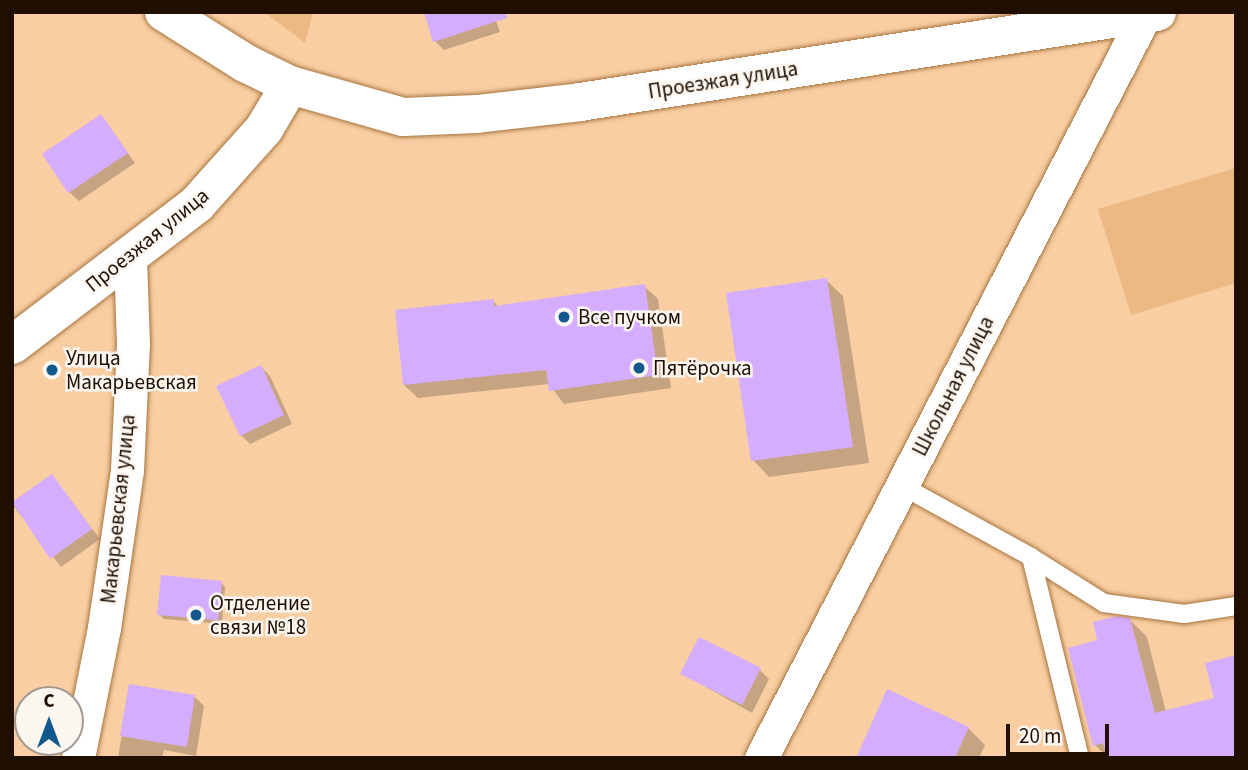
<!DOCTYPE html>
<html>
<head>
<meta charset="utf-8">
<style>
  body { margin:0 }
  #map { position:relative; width:1248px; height:770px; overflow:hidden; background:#f9cea2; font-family:"Source Sans 3",sans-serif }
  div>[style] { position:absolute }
  .green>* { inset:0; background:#ecb883 }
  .shadow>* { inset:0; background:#0003 }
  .building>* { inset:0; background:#d5adff }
  .roads { filter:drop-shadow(0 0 2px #a6743f) drop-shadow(0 0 2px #a6743f) }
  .lane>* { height:18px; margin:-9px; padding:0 9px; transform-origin:9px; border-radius:9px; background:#fff }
  .street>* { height:33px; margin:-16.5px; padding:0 16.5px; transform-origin:16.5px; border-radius:16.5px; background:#fff }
  .secondary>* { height:38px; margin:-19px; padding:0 19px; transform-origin:19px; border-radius:19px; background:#fff }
  .primary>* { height:38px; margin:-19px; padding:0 19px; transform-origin:19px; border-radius:19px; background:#fff }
  .dots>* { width:19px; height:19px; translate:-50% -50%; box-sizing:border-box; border:4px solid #fcf6f1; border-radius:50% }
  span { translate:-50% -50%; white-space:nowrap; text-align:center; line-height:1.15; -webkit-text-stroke:5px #fcf6f1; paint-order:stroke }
  .street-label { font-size:21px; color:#200e00 }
  .poi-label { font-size:21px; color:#200e00 }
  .left { translate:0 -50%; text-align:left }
  .frame { position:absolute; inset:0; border:14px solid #200e00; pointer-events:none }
  .north { position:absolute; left:14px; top:686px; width:70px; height:70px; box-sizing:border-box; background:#fcf6f1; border:2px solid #a49991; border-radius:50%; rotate:0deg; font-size:19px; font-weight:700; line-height:28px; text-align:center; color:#200e00 }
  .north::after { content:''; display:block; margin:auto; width:24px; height:32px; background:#11598d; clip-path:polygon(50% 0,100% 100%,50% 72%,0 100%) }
  .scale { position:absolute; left:1006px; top:724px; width:103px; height:32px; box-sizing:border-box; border:4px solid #200e00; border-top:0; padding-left:9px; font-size:21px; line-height:24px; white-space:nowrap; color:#200e00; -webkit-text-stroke:5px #fcf6f1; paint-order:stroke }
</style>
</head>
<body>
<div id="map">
  <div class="green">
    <div style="clip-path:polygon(264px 12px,313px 12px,305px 43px)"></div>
    <div style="clip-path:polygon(1236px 168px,1236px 283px,1131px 315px,1098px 209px)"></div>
  </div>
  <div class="shadow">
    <div style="clip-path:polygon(493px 12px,500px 32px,444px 50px,435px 41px)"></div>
    <div style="clip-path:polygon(101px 116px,135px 163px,79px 201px,69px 192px)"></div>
    <div style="clip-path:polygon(826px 280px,843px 296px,869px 463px,769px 477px,753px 460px)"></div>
    <div style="clip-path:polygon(644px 286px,658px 299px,671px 388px,564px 404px,549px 384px,418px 398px,404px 385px,493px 301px,499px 307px)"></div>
    <div style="clip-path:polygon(261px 367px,270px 376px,292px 424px,250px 444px,241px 435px)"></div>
    <div style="clip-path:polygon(52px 476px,100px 539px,61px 567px,12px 504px)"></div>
    <div style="clip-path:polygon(221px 582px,225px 587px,222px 624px,164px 619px,159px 614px)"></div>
    <div style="clip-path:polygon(1130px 620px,1147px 637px,1166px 712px,1217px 699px,1236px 758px,1108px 758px,1095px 745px,1099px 641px)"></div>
    <div style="clip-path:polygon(760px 670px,769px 679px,752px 713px,683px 674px)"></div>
    <div style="clip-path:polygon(130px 686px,195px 697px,204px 706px,196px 756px,164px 750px,162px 758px,118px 758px)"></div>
    <div style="clip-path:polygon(968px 728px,985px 745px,979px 758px,858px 758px)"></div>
  </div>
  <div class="building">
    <div style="clip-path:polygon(424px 12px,506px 12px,507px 18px,433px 42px)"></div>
    <div style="clip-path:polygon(101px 114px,128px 153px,68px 193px,42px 154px)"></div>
    <div style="clip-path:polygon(827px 278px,853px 447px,751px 461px,726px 293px)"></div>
    <div style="clip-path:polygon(645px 284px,658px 375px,549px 391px,546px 370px,403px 385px,395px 310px,494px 299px,494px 306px)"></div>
    <div style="clip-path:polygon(261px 365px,284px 415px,240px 436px,216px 386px)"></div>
    <div style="clip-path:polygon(52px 474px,92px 529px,50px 559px,12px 502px)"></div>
    <div style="clip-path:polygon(161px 575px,222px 581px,218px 620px,157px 615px)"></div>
    <div style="clip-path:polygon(1117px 616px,1130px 618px,1155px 713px,1214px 698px,1205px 663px,1236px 655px,1236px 758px,1107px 758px,1103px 743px,1093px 746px,1068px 648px,1097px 640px,1093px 622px)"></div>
    <div style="clip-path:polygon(699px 637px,761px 668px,742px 705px,680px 674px)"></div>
    <div style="clip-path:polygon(129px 684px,195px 695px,187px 747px,120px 736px)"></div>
    <div style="clip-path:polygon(887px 689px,969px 727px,955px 758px,856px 758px)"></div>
  </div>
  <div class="roads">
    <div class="lane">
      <div style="left:902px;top:486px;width:147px;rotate:28.8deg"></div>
      <div style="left:1031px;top:557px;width:207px;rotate:76.3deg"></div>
      <div style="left:1031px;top:557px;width:86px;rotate:32.2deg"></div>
      <div style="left:1104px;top:603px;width:81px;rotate:7.8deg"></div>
      <div style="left:1184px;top:614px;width:53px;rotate:-8.7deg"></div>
    </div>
    <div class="street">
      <div style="left:78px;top:758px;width:133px;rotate:-78.7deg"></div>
      <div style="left:104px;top:628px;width:160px;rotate:-81.7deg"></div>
      <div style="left:127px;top:470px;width:126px;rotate:-87.3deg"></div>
      <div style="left:133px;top:344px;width:86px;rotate:-92deg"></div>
      <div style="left:761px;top:758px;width:836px;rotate:-62.67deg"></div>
    </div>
    <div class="secondary">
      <div style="left:12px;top:345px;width:233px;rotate:-37.3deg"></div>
      <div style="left:197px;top:204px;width:101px;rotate:-48.2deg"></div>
      <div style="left:264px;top:129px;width:51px;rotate:-59.4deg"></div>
    </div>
    <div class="primary">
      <div style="left:164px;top:12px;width:96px;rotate:32.2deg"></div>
      <div style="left:245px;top:63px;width:50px;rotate:26.1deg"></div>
      <div style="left:290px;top:85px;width:117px;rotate:15.8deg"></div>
      <div style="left:403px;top:117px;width:74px;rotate:-2.3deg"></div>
      <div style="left:477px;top:114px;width:104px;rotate:-6.6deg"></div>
      <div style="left:580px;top:102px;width:584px;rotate:-8.87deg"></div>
    </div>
  </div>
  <div class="dots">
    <div style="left:564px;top:317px;background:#11598d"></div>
    <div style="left:639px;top:368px;background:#11598d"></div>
    <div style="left:52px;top:370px;background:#11598d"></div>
    <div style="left:196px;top:615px;background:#11598d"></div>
  </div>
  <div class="street-label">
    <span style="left:723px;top:80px;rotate:-9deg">Проезжая улица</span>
    <span style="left:147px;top:240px;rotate:-39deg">Проезжая улица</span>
    <span style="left:953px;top:386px;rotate:-63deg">Школьная улица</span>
    <span style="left:118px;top:509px;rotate:-84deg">Макарьевская улица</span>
  </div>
  <div class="poi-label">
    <span class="left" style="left:578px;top:317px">Все пучком</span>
    <span class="left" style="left:66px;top:370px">Улица<br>Макарьевская</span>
    <span class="left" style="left:653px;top:368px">Пятёрочка</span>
    <span class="left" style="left:210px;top:615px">Отделение<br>связи №18</span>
  </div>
  <div class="frame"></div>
  <div class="north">С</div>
  <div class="scale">20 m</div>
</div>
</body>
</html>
